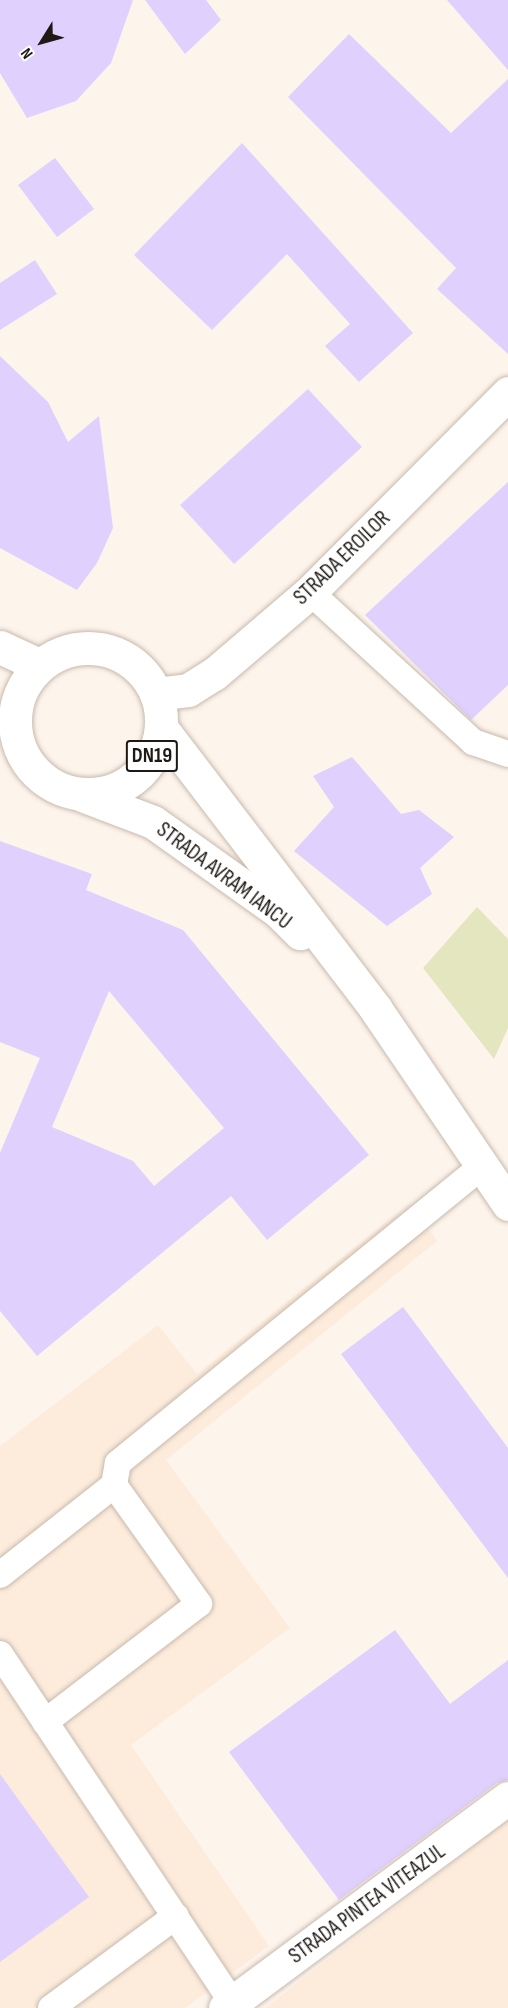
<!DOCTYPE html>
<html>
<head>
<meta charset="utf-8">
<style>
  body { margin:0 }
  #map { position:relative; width:508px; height:2008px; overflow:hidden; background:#fdf4ec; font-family:"Sofia Sans Condensed",sans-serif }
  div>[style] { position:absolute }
  .built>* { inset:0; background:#fdecdc }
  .green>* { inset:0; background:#e4e6bf }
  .building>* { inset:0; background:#e0d0fe }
  .roads { filter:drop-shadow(0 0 2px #c8baad) drop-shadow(0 0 2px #c8baad) }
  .lane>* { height:26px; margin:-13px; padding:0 13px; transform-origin:13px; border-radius:13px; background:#fff }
  .street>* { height:33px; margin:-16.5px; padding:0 16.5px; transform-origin:16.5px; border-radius:16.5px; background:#fff }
  .secondary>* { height:33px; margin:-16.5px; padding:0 16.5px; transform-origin:16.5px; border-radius:16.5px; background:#fff }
  .primary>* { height:33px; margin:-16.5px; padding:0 16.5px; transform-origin:16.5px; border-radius:16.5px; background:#fff }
  .primary>.ring { margin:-16.5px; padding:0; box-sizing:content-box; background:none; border:33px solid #fff; border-radius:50% }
  span { translate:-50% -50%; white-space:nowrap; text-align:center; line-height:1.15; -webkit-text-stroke:4.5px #fff; paint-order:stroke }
  .shield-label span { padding:2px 4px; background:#fff; border:2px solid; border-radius:4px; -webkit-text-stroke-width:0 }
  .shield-label { font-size:21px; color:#1e1914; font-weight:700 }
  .street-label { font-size:22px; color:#1e1914 }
  .north { position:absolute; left:12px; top:12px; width:60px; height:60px; -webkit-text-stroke:4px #fff; paint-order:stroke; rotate:233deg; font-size:16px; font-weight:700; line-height:24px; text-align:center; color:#1e1914 }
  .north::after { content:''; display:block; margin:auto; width:21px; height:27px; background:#1e1914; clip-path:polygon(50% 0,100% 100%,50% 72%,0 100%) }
</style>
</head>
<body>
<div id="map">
  <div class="built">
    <div style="clip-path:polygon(410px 1203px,437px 1241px,166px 1460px,290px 1628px,131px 1745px,269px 1946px,185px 2008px,0 2008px,0 1446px,158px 1325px,197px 1374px)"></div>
    <div style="clip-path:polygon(508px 1820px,508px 2008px,265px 2008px)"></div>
  </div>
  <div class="green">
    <div style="clip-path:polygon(477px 907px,508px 939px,508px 1028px,494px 1059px,423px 968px)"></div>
  </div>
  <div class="building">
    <div style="clip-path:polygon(0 0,133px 0,111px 63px,76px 101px,27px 118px,0 73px)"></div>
    <div style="clip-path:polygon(145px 0,206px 0,221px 20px,185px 54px)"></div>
    <div style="clip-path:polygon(447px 0,508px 0,508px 70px)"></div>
    <div style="clip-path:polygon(349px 34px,451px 133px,508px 79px,508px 354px,437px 289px,456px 268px,288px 97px)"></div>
    <div style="clip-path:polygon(242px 143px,413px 333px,359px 382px,325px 346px,350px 324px,287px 254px,212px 330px,134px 255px)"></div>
    <div style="clip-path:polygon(55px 158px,94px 209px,57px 237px,18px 185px)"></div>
    <div style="clip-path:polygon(35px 260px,57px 294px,0 330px,0 283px)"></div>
    <div style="clip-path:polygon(0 356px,48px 402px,68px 442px,99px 416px,113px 528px,97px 563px,77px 590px,0 548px)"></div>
    <div style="clip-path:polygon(308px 389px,362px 447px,234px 564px,180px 505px)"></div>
    <div style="clip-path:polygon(508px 482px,508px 685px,471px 720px,365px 615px)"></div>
    <div style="clip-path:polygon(352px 757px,401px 814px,419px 810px,454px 837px,420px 868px,432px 894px,387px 926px,294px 851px,334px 807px,313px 776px)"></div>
    <div style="clip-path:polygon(evenodd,0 841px,92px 874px,86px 890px,183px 930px,369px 1155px,267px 1240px,231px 1196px,37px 1356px,0 1311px,0 1153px,40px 1058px,0 1042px,0 841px,109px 991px,224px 1128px,154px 1186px,133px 1161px,52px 1127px,109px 991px)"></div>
    <div style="clip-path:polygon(403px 1307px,508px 1448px,508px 1578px,341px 1354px)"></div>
    <div style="clip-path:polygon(395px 1630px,450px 1704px,508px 1660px,508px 1780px,497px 1783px,339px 1900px,229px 1752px)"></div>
    <div style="clip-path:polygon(0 1774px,89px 1897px,0 1962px)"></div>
  </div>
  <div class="roads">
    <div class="lane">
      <div style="left:310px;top:592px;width:222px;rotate:42.6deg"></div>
      <div style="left:473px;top:742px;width:37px;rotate:19deg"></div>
      <div style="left:0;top:1575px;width:145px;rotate:-38.3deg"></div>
      <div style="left:114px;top:1485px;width:22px;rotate:-80deg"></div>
      <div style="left:118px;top:1463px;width:471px;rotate:-39.2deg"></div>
      <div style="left:0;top:1654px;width:420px;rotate:56.3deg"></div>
      <div style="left:45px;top:1722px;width:194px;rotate:-37.5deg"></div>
      <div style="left:199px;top:1604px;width:146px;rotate:-125.5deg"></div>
      <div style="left:51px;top:2008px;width:155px;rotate:-36.4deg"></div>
    </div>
    <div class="street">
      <div style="left:225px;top:2008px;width:352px;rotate:-36.6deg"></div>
    </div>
    <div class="secondary">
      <div style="left:0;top:647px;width:43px;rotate:24.8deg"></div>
      <div style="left:156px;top:694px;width:32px;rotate:-7deg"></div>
      <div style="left:188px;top:690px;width:31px;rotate:-32deg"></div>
      <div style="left:214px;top:674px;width:126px;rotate:-40.5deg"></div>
      <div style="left:310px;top:592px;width:281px;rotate:-45.1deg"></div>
    </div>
    <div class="primary">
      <div class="ring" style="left:15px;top:648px;width:113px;height:113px"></div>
      <div style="left:162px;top:729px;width:351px;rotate:52.6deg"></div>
      <div style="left:375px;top:1008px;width:237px;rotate:55.8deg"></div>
      <div style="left:82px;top:795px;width:76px;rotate:20.8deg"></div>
      <div style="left:153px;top:822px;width:155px;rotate:35.5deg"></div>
      <div style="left:279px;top:912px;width:30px;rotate:45deg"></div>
    </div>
  </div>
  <div class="shield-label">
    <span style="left:152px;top:756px">DN19</span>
  </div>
  <div class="street-label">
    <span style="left:342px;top:558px;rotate:-44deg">STRADA EROILOR</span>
    <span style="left:224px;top:876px;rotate:37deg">STRADA AVRAM IANCU</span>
    <span style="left:367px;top:1904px;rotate:-36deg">STRADA PINTEA VITEAZUL</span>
  </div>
  <div class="north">N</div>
</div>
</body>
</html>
